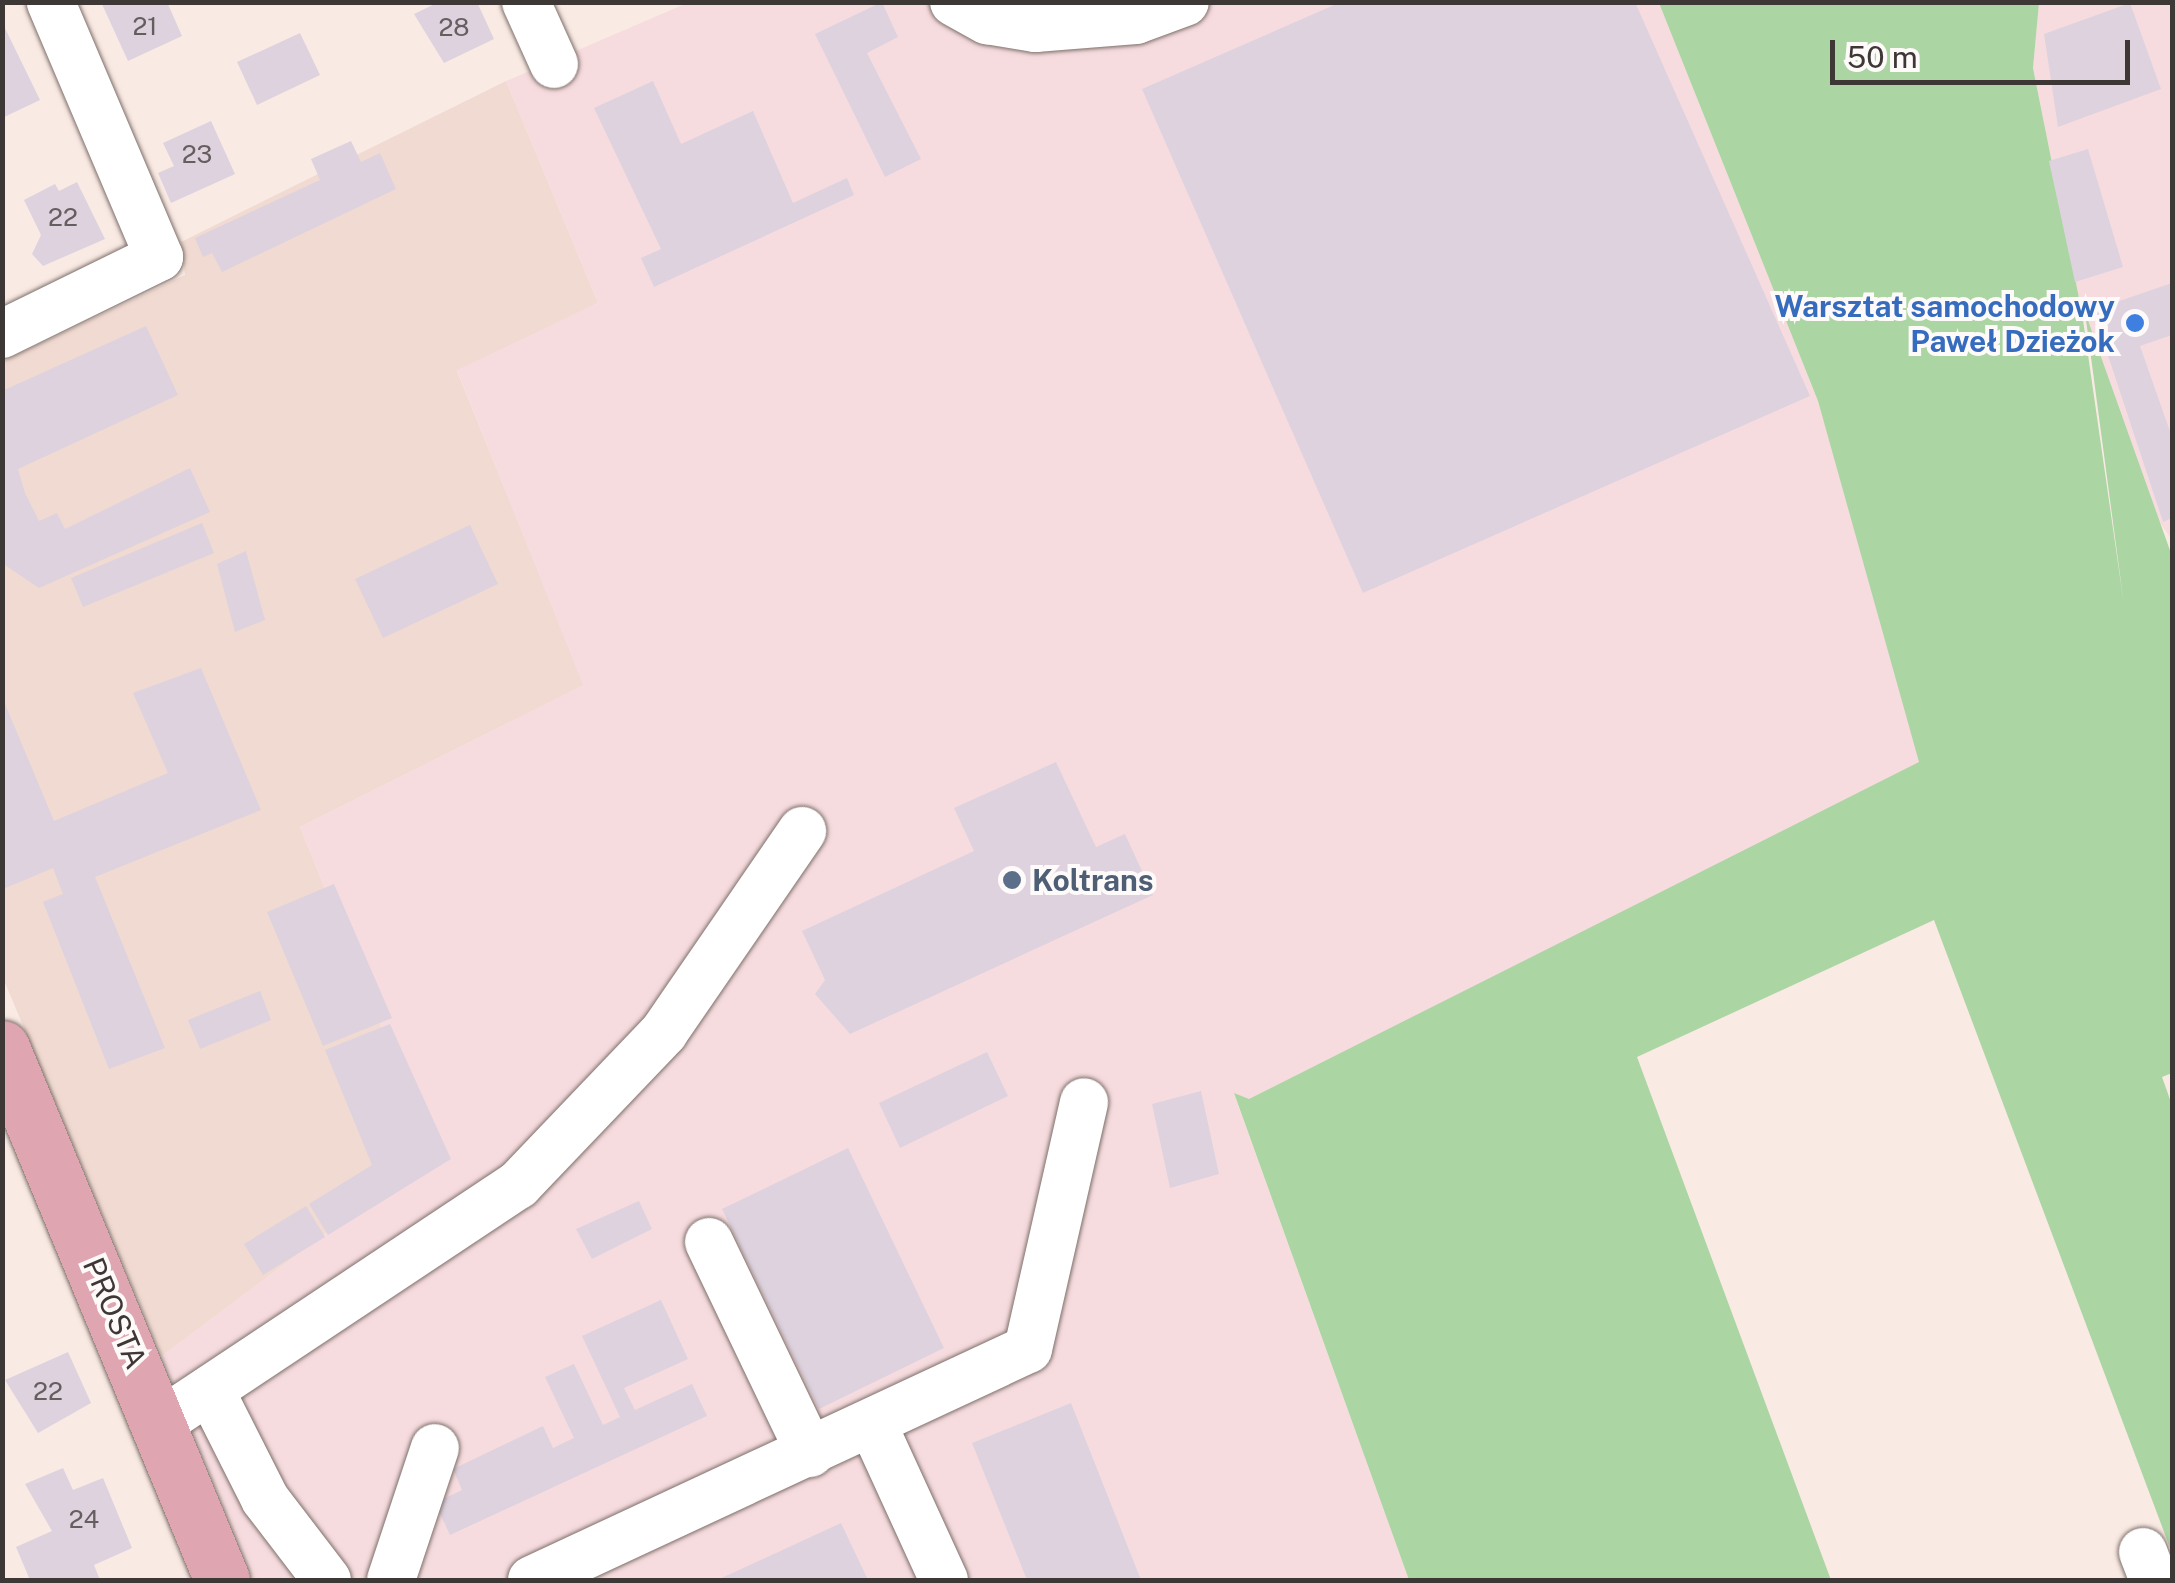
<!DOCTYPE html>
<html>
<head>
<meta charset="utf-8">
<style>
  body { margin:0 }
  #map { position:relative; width:2175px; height:1583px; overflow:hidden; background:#faeae4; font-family:"Public Sans",sans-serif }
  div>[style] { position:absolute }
  .built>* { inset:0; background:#f1dad1 }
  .industrial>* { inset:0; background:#f7dcdf }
  .green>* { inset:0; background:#abd5a3 }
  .building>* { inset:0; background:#ddd2de }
  .roads { filter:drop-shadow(0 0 2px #7d6f6a) drop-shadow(0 0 2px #7d6f6a) }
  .minor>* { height:48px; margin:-24px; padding:0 24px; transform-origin:24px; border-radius:24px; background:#fff }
  .major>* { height:55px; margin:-27.5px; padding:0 27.5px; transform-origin:27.5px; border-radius:27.5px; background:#dfa6b1 }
  .dots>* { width:28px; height:28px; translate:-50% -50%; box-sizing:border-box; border:5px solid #fefaf9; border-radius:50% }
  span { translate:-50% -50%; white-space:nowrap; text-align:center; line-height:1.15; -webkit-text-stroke:8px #fefaf9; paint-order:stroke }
  .number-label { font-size:25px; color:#655e5f }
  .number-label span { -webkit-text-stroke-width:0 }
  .shop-label { font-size:30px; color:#366cbe; font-weight:700 }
  .right { translate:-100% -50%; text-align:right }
  .service-label { font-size:30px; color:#4e5e75; font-weight:700 }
  .left { translate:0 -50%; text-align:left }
  .street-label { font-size:30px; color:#3d3735 }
  .frame { position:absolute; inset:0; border:5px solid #3d3735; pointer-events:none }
  .scale { position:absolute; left:1830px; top:40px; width:300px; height:45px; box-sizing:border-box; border:5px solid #3d3735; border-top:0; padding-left:12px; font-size:30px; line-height:35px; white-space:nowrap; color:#3d3735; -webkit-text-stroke:8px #fefaf9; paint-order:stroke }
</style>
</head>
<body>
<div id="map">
  <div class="built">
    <div style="clip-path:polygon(506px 81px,598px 303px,457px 371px,584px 685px,300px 827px,433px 1153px,162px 1356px,3px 978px,2px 362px,185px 275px,181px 242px)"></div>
  </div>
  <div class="industrial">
    <div style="clip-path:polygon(687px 3px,1659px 3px,1818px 401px,1920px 762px,1248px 1100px,1234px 1094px,1409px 1580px,254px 1580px,162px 1356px,433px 1153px,300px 827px,583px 685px,457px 370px,598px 303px,506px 81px)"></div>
    <div style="clip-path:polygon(2039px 3px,2172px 3px,2172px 540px,2158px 520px,2082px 313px,2033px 68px)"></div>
  </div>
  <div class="green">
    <div style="clip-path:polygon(1659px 3px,2039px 3px,2033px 68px,2082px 313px,2124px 605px,2085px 312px,2172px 556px,2172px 1073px,2162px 1077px,2172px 1105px,2172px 1553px,1934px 920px,1637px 1057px,1831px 1580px,1409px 1580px,1234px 1093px,1249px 1099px,1919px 762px,1818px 401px)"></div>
  </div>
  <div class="building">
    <div style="clip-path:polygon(101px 2px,167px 2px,182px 36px,128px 61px)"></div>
    <div style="clip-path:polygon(439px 2px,477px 2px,494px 39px,444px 63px,414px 14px)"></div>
    <div style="clip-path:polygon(882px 2px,898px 37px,867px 53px,921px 159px,885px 177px,815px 34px)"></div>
    <div style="clip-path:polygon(1341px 2px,1635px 2px,1810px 396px,1363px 593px,1142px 89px)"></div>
    <div style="clip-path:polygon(2130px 3px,2161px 89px,2058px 127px,2044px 34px)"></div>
    <div style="clip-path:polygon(2px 22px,40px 100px,2px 118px)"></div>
    <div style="clip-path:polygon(300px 33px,320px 75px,257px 105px,237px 62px)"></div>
    <div style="clip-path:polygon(653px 81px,681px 144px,753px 111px,793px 203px,847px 178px,854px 195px,654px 287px,641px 258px,661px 249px,594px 108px)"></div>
    <div style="clip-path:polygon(211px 121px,235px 174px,171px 203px,158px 173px,174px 166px,163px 143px)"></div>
    <div style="clip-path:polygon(351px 141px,361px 162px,380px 153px,396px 189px,222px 272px,212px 253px,203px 257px,195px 238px,320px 180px,311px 159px)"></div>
    <div style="clip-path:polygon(2088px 149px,2123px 267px,2075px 282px,2049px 161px)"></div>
    <div style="clip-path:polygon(77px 182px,105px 239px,43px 266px,32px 254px,41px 235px,24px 200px,55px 184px,59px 191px)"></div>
    <div style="clip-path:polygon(2172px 283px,2172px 335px,2140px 346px,2172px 437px,2172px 518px,2163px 522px,2093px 310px)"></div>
    <div style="clip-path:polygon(146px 326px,178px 395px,18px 469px,25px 493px,39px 521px,57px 513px,65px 529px,190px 468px,210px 512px,39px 588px,2px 563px,2px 391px)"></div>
    <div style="clip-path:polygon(202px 523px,214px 553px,83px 607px,71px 578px)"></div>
    <div style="clip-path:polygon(470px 525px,498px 584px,383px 638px,355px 579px)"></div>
    <div style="clip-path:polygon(246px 551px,265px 620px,235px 632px,217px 564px)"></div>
    <div style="clip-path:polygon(201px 668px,261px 810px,95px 877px,165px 1048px,109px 1069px,43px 902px,63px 894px,53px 868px,3px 889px,3px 699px,54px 821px,168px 773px,133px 693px)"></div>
    <div style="clip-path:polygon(1056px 762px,1096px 847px,1125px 834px,1153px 895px,850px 1034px,815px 994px,825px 980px,802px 931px,974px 851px,954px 808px)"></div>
    <div style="clip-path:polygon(334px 884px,392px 1018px,323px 1046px,267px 912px)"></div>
    <div style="clip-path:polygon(260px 991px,271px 1020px,200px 1049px,188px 1020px)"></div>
    <div style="clip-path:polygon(390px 1024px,451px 1159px,328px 1235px,309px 1204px,372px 1165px,325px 1050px)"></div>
    <div style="clip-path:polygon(987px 1052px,1008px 1096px,900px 1148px,879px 1103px)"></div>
    <div style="clip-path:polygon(1201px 1091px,1219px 1174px,1170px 1188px,1152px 1104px)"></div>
    <div style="clip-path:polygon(848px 1148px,944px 1348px,819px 1409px,722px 1209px)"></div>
    <div style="clip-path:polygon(639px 1201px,652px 1229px,592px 1259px,576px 1229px)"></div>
    <div style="clip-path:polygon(306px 1206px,325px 1237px,263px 1275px,244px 1244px)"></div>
    <div style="clip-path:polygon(661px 1300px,688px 1359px,624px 1388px,635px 1410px,692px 1384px,707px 1416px,450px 1535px,435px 1503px,462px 1490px,453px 1469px,543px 1426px,553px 1448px,574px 1438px,545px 1377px,574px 1364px,603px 1425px,620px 1417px,582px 1336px)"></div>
    <div style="clip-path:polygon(68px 1352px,91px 1403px,38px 1433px,5px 1380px)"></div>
    <div style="clip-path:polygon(1071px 1403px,1141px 1580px,1027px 1580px,972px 1443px)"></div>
    <div style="clip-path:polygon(63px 1468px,73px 1490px,103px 1478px,132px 1548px,94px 1565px,100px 1580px,30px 1580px,16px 1547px,52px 1531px,25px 1484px)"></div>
    <div style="clip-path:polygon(841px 1523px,868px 1580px,717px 1580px,739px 1570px)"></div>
  </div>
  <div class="roads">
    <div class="minor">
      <div style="left:526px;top:2px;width:68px;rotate:65.7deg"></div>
      <div style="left:954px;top:2px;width:38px;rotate:29deg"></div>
      <div style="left:987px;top:20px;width:49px;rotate:9.5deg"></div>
      <div style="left:1035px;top:28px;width:101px;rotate:-4.5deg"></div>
      <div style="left:1136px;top:20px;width:52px;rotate:-20.2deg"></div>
      <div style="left:2px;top:334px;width:175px;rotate:-26.1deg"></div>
      <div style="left:159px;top:257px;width:277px;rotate:-113deg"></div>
      <div style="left:709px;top:1242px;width:234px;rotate:64.4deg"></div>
      <div style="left:210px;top:1390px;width:122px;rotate:63.2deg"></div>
      <div style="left:265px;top:1499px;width:102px;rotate:52.6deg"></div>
      <div style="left:161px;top:1422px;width:429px;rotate:-33.6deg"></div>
      <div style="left:518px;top:1185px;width:211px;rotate:-46.3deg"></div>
      <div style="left:664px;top:1032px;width:244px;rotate:-55.5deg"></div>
      <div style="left:872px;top:1423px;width:173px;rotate:65.4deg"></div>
      <div style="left:2143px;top:1552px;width:30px;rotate:69deg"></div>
      <div style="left:391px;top:1580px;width:139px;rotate:-71.6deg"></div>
      <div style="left:532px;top:1580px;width:547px;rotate:-24.97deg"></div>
      <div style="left:1028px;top:1349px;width:253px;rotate:-77.2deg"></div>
    </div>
    <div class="major">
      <div style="left:2px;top:1048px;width:576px;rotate:67.53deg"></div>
    </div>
  </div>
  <div class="dots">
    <div style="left:2135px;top:323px;background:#3f7fe0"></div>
    <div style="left:1012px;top:880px;background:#5c6f8a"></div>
  </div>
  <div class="number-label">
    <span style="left:145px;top:26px">21</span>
    <span style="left:454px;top:27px">28</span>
    <span style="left:197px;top:154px">23</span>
    <span style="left:63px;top:217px">22</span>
    <span style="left:48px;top:1391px">22</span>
    <span style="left:84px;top:1519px">24</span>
  </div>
  <div class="shop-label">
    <span class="right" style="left:2115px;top:323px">Warsztat samochodowy<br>Paweł Dzieżok</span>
  </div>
  <div class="service-label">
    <span class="left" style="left:1032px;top:880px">Koltrans</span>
  </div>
  <div class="street-label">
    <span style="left:115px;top:1313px;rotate:67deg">PROSTA</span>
  </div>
  <div class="frame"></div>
  <div class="scale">50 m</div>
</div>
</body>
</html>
